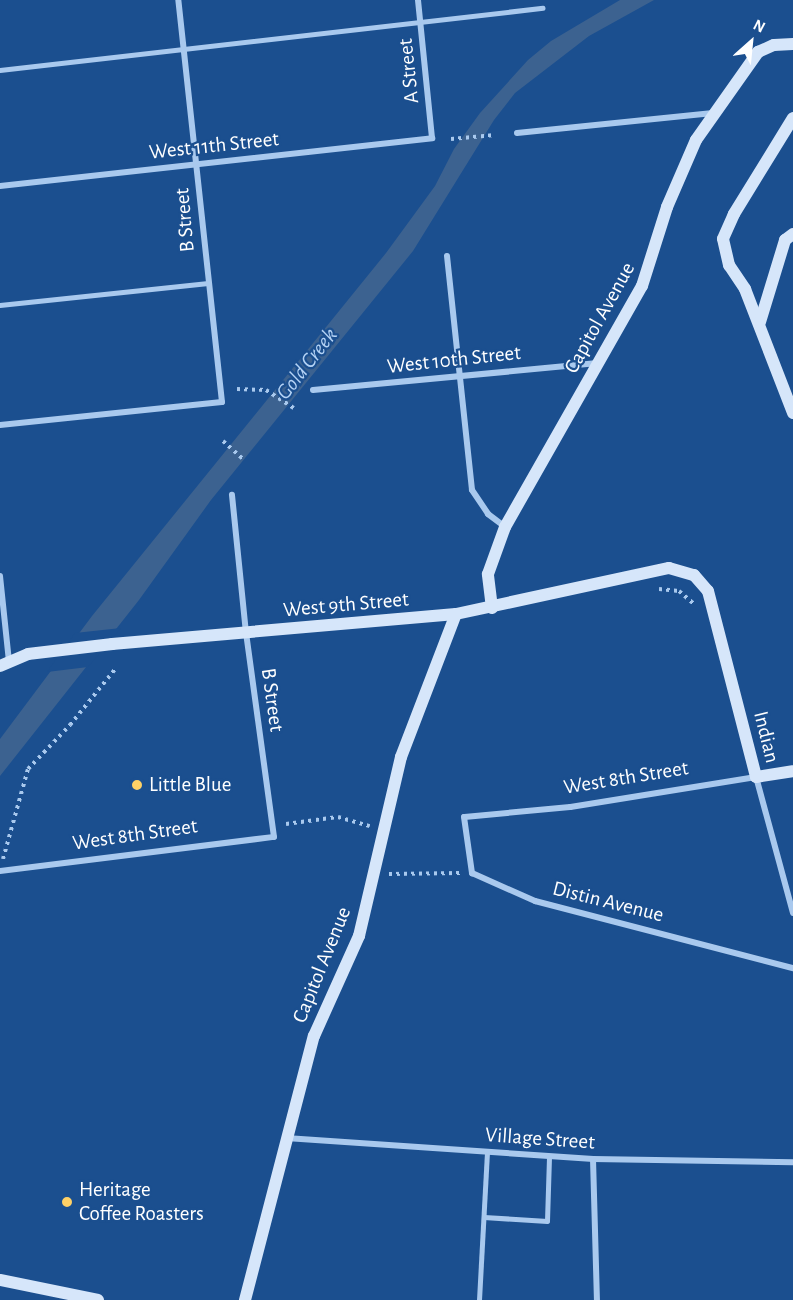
<!DOCTYPE html>
<html>
<head>
<meta charset="utf-8">
<style>
  body { margin:0 }
  #map { position:relative; width:793px; height:1300px; overflow:hidden; background:#1b4f8f; font-family:"Alegreya Sans",sans-serif }
  div>[style] { position:absolute }
  .water>* { inset:0; background:#3c6290 }
  .pier>* { inset:0; background:#1b4f8f }
  .path>* { height:4px; margin-top:-2px; transform-origin:0; background:repeating-linear-gradient(90deg,#a9c9ee 0 3px,transparent 0 7.5px) }
  .lane>* { height:4.5px; margin:-2.25px; padding:0 2.25px; transform-origin:2.25px; border-radius:2.25px; background:#a9c9ee }
  .street>* { height:6px; margin:-3px; padding:0 3px; transform-origin:3px; border-radius:3px; background:#a9c9ee }
  .secondary>* { height:12px; margin:-6px; padding:0 6px; transform-origin:6px; border-radius:6px; background:#d6e6fa }
  .dots>* { width:16px; height:16px; translate:-50% -50%; box-sizing:border-box; border:3px solid #1b4f8f; border-radius:50% }
  span { translate:-50% -50%; white-space:nowrap; text-align:center; line-height:1.15; -webkit-text-stroke:4.5px #1b4f8f; paint-order:stroke }
  .street-label { font-size:21px; color:#fff }
  .poi-label { font-size:21px; color:#fff }
  .left { translate:0 -50%; text-align:left }
  .water-label { font-size:22px; color:#b5d3f5; font-style:italic }
  .north { position:absolute; left:721px; top:12px; width:60px; height:60px; -webkit-text-stroke:4px #1b4f8f; paint-order:stroke; rotate:27deg; font-size:16px; font-weight:700; line-height:24px; text-align:center; color:#fff }
  .north::after { content:''; display:block; margin:auto; width:21px; height:27px; background:#fff; clip-path:polygon(50% 0,100% 100%,50% 72%,0 100%) }
</style>
</head>
<body>
<div id="map">
  <div class="water">
    <div style="clip-path:polygon(620px 0,654px 0,589px 36px,515px 93px,494px 120px,413px 251px,211px 500px,139px 600px,0 776px,0 739px,92px 616px,386px 253px,435px 186px,454px 149px,480px 113px,528px 60px,551px 41px)"></div>
  </div>
  <div class="pier">
    <div style="clip-path:polygon(121px 628px,88px 667px,47px 672px,75px 633px)"></div>
  </div>
  <div class="path">
    <div style="left:451px;top:139px;width:44px;rotate:-5.2deg"></div>
    <div style="left:237px;top:389px;width:29px;rotate:2deg"></div>
    <div style="left:266px;top:390px;width:33px;rotate:33deg"></div>
    <div style="left:223px;top:441px;width:28px;rotate:42deg"></div>
    <div style="left:659px;top:589px;width:20px;rotate:6deg"></div>
    <div style="left:679px;top:591px;width:20px;rotate:41deg"></div>
    <div style="left:286px;top:824px;width:52px;rotate:-7.7deg"></div>
    <div style="left:338px;top:817px;width:33px;rotate:16deg"></div>
    <div style="left:3px;top:859px;width:93px;rotate:-74.5deg"></div>
    <div style="left:28px;top:769px;width:61px;rotate:-46.3deg"></div>
    <div style="left:70px;top:725px;width:73px;rotate:-51.1deg"></div>
    <div style="left:389px;top:874px;width:71px;rotate:-0.8deg"></div>
  </div>
  <div class="lane">
    <div style="left:0;top:70px;width:546px;rotate:-6.53deg"></div>
    <div style="left:0;top:305px;width:209px;rotate:-6deg"></div>
    <div style="left:484px;top:1217px;width:63px;rotate:3.6deg"></div>
    <div style="left:547px;top:1221px;width:64px;rotate:-88.2deg"></div>
    <div style="left:479px;top:1300px;width:148px;rotate:-86.9deg"></div>
  </div>
  <div class="street">
    <div style="left:517px;top:133px;width:197px;rotate:-5.8deg"></div>
    <div style="left:0;top:186px;width:435px;rotate:-6.3deg"></div>
    <div style="left:432px;top:138px;width:139px;rotate:-95.8deg"></div>
    <div style="left:447px;top:256px;width:235px;rotate:83.9deg"></div>
    <div style="left:472px;top:490px;width:29px;rotate:56deg"></div>
    <div style="left:488px;top:514px;width:21px;rotate:37deg"></div>
    <div style="left:313px;top:390px;width:286px;rotate:-5.4deg"></div>
    <div style="left:0;top:425px;width:223px;rotate:-5.9deg"></div>
    <div style="left:222px;top:402px;width:404px;rotate:-96.2deg"></div>
    <div style="left:0;top:576px;width:86px;rotate:84deg"></div>
    <div style="left:0;top:871px;width:276px;rotate:-7.1deg"></div>
    <div style="left:274px;top:837px;width:206px;rotate:-97.8deg"></div>
    <div style="left:246px;top:633px;width:139px;rotate:-95.8deg"></div>
    <div style="left:793px;top:913px;width:141px;rotate:-105.2deg"></div>
    <div style="left:756px;top:777px;width:188px;rotate:170.8deg"></div>
    <div style="left:570px;top:807px;width:106px;rotate:174.6deg"></div>
    <div style="left:464px;top:817px;width:57px;rotate:81.9deg"></div>
    <div style="left:472px;top:873px;width:69px;rotate:24deg"></div>
    <div style="left:535px;top:901px;width:267px;rotate:14.6deg"></div>
    <div style="left:286px;top:1138px;width:308px;rotate:3.9deg"></div>
    <div style="left:593px;top:1159px;width:200px;rotate:0.9deg"></div>
    <div style="left:593px;top:1159px;width:141px;rotate:88.4deg"></div>
  </div>
  <div class="secondary">
    <div style="left:793px;top:118px;width:113px;rotate:121.6deg"></div>
    <div style="left:734px;top:214px;width:27px;rotate:114deg"></div>
    <div style="left:723px;top:239px;width:27px;rotate:77deg"></div>
    <div style="left:729px;top:265px;width:29px;rotate:56deg"></div>
    <div style="left:745px;top:289px;width:133px;rotate:68.8deg"></div>
    <div style="left:760px;top:322px;width:86px;rotate:-73deg"></div>
    <div style="left:785px;top:240px;width:10px;rotate:-37deg"></div>
    <div style="left:492px;top:608px;width:34px;rotate:-97deg"></div>
    <div style="left:488px;top:574px;width:50px;rotate:-70.1deg"></div>
    <div style="left:505px;top:527px;width:277px;rotate:-60.4deg"></div>
    <div style="left:642px;top:286px;width:83px;rotate:-72.4deg"></div>
    <div style="left:667px;top:207px;width:73px;rotate:-66.6deg"></div>
    <div style="left:696px;top:140px;width:108px;rotate:-54.8deg"></div>
    <div style="left:758px;top:52px;width:17px;rotate:-24deg"></div>
    <div style="left:774px;top:45px;width:19px;rotate:-3deg"></div>
    <div style="left:0;top:666px;width:30px;rotate:-23deg"></div>
    <div style="left:28px;top:654px;width:85px;rotate:-6.8deg"></div>
    <div style="left:112px;top:644px;width:345px;rotate:-5deg"></div>
    <div style="left:456px;top:614px;width:218px;rotate:-12.2deg"></div>
    <div style="left:669px;top:568px;width:26px;rotate:16deg"></div>
    <div style="left:694px;top:575px;width:21px;rotate:49deg"></div>
    <div style="left:708px;top:591px;width:192px;rotate:75.5deg"></div>
    <div style="left:756px;top:777px;width:37px;rotate:-9deg"></div>
    <div style="left:0;top:1280px;width:100px;rotate:11.5deg"></div>
    <div style="left:245px;top:1300px;width:273px;rotate:-75.4deg"></div>
    <div style="left:314px;top:1036px;width:110px;rotate:-65.8deg"></div>
    <div style="left:359px;top:936px;width:184px;rotate:-76.8deg"></div>
    <div style="left:401px;top:757px;width:153px;rotate:-69deg"></div>
  </div>
  <div class="dots">
    <div style="left:137px;top:785px;background:#ffd166"></div>
    <div style="left:67px;top:1202px;background:#ffd166"></div>
  </div>
  <div class="street-label">
    <span style="left:409px;top:71px;rotate:-96deg">A Street</span>
    <span style="left:214px;top:146px;rotate:-6deg">West 11th Street</span>
    <span style="left:185px;top:220px;rotate:-95deg">B Street</span>
    <span style="left:600px;top:318px;rotate:-61deg">Capitol Avenue</span>
    <span style="left:454px;top:360px;rotate:-6deg">West 10th Street</span>
    <span style="left:346px;top:605px;rotate:-5deg">West 9th Street</span>
    <span style="left:272px;top:700px;rotate:82deg">B Street</span>
    <span style="left:766px;top:737px;rotate:76deg">Indian</span>
    <span style="left:626px;top:778px;rotate:-9deg">West 8th Street</span>
    <span style="left:135px;top:835px;rotate:-8deg">West 8th Street</span>
    <span style="left:608px;top:902px;rotate:14deg">Distin Avenue</span>
    <span style="left:322px;top:965px;rotate:-68deg">Capitol Avenue</span>
    <span style="left:540px;top:1139px;rotate:4deg">Village Street</span>
  </div>
  <div class="poi-label">
    <span class="left" style="left:149px;top:785px">Little Blue</span>
    <span class="left" style="left:79px;top:1202px">Heritage<br>Coffee Roasters</span>
  </div>
  <div class="water-label">
    <span style="left:307px;top:364px;rotate:-52deg">Gold Creek</span>
  </div>
  <div class="north">N</div>
</div>
</body>
</html>
